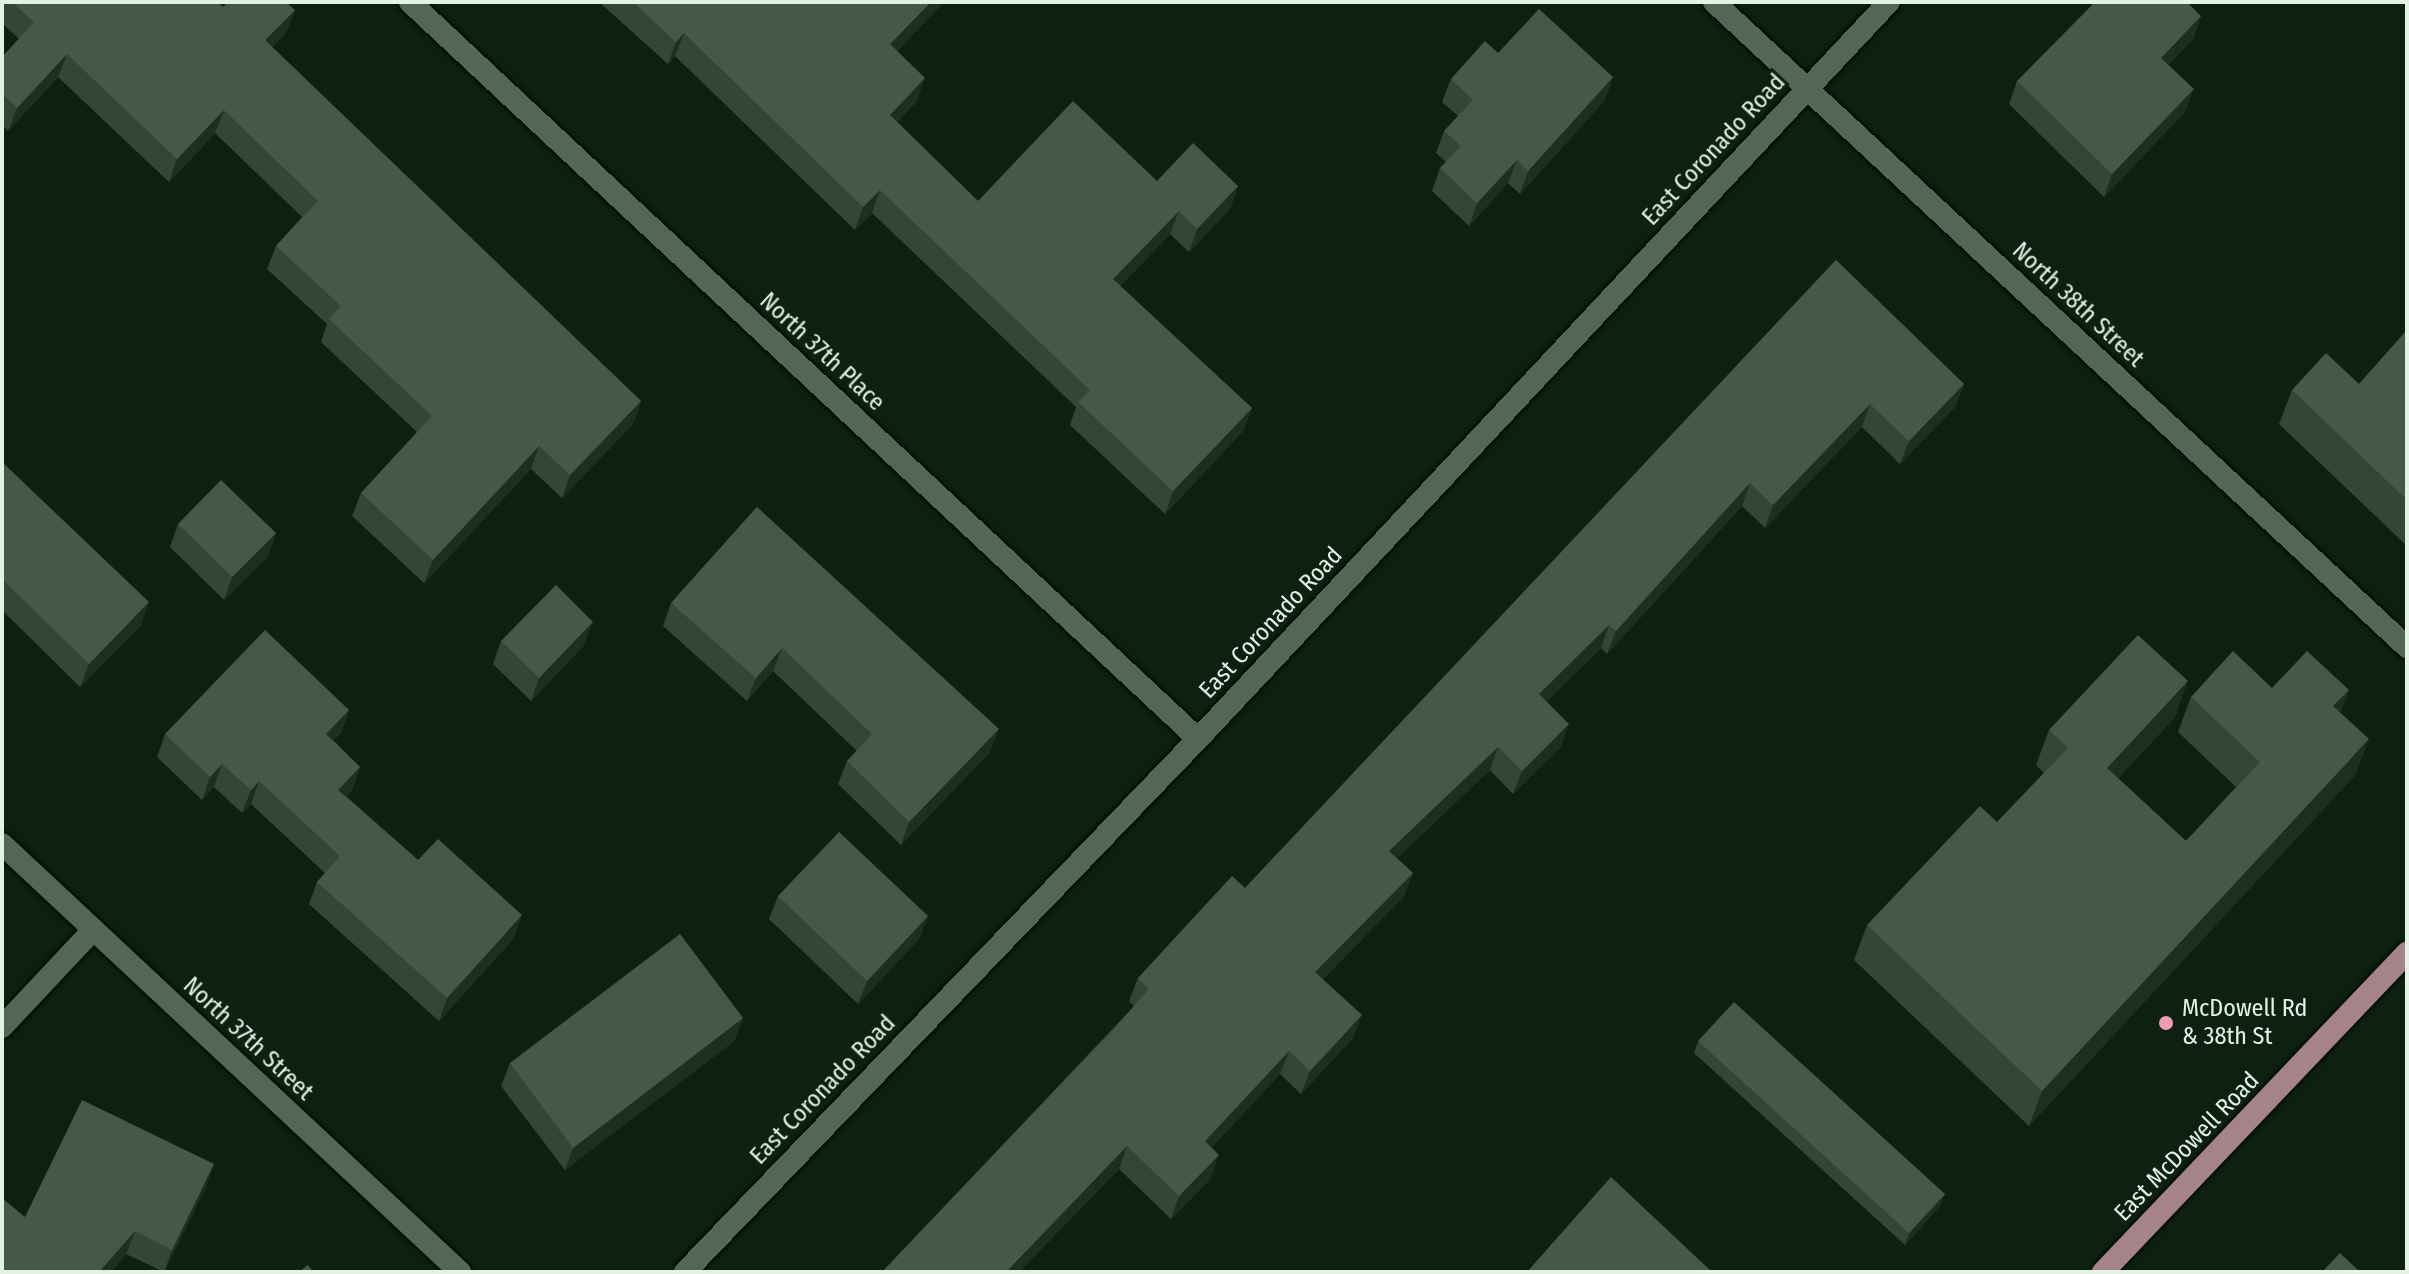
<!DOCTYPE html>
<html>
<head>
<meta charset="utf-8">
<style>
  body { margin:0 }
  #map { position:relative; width:2409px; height:1274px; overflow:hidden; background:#0e2111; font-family:"Fira Sans Condensed",sans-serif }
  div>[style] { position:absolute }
  .roads { filter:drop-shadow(0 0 2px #000b01) drop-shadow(0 0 2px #000b01) }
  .minor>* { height:22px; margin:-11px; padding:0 11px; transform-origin:11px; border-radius:11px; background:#526855 }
  .primary>* { height:22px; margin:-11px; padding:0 11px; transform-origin:11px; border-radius:11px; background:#a68289 }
  .wall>* { inset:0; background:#324735 }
  .shaded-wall>* { inset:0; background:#1c301f }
  .building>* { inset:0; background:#455948 }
  .dots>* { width:22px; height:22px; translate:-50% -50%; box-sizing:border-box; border:4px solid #0e2111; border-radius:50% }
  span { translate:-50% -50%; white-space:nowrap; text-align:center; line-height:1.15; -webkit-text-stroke:7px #0e2111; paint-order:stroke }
  .street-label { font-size:24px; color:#e4f1e5 }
  .poi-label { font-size:24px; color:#e4f1e5 }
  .left { translate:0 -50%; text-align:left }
  .frame { position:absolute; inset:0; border:4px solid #e4f1e5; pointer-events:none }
</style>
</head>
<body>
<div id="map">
  <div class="roads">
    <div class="minor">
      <div style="left:410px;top:2px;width:1079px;rotate:43.08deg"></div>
      <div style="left:1714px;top:2px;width:947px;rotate:42.95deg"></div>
      <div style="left:2px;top:844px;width:627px;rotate:43.06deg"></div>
      <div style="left:2px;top:1027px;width:133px;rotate:-46.8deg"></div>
      <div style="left:685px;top:1272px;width:740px;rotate:-46.1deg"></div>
      <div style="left:1198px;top:739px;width:1010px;rotate:-46.85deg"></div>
    </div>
    <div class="primary">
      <div style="left:2103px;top:1272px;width:441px;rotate:-46.4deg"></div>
    </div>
  </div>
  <div class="wall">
    <div style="clip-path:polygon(2px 2px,217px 2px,223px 7px,295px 10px,286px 33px,272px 47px,641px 401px,633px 424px,562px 498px,531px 469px,424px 583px,352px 516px,361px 493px,417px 432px,321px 342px,327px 324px,267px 269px,276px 246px,302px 217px,215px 133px,169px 182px,58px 77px,8px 131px,2px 125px,2px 57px,19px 39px,2px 23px)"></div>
    <div style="clip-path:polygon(599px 2px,944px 2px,897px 51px,917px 101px,897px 122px,978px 201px,1157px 181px,1238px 186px,1230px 209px,1189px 252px,1170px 234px,1120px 286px,1252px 408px,1243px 431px,1165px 514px,1070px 425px,1076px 407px,872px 213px,855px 230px,675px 56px,668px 64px)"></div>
    <div style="clip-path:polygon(2201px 16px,2193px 39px,2168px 65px,2185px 112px,2104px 197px,2009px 104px,2017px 81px)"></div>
    <div style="clip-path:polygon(1498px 53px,1613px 77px,1605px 100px,1520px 194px,1508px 183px,1469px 226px,1432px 191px,1440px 168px,1446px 162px,1436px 153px,1444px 131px,1458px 116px,1442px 102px,1451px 79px)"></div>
    <div style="clip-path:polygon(1836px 260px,1964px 384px,1955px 407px,1900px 464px,1862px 427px,1765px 528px,1742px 506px,1607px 654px,1601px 648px,1546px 702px,1561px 747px,1513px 794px,1490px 770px,1397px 858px,1413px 873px,1404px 896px,1323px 979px,1353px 1038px,1301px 1094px,1280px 1074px,1211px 1148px,1211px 1178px,1171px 1219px,1119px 1169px,1019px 1272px,882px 1272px,1134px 1006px,1129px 1001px,1138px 978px,1245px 888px)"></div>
    <div style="clip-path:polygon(2407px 330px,2407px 546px,2279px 424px,2292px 390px,2359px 384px)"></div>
    <div style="clip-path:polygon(2px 462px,141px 625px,80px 687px,2px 610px)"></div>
    <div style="clip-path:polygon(757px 507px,990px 752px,901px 845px,838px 784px,847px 761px,857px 751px,773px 671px,747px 701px,663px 626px,671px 603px)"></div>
    <div style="clip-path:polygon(178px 524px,276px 533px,268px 556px,224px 600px,170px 547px)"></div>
    <div style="clip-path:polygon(501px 641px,584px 645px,531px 701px,493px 664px)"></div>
    <div style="clip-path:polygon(2272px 688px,2340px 712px,2356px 774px,2029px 1126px,1854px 960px,1867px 925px,1997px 822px,2044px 773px,2036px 765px,2049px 730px,2175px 717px,2118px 778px,2186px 841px,2236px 787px,2178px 732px,2191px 697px)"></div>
    <div style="clip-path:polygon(349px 710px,341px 733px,333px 740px,360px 767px,352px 790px,346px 796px,418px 860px,514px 938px,439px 1021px,309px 904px,317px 882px,325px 873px,251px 804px,242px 813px,214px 787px,202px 800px,157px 757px,165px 734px)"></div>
    <div style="clip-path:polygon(778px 896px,928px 916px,919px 939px,858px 1004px,769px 919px)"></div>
    <div style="clip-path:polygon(743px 1018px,734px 1041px,565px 1170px,501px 1086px,510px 1063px)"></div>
    <div style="clip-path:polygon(1698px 1041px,1945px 1194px,1940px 1206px,1905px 1245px,1694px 1053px)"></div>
    <div style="clip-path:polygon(206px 1187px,164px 1272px,126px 1254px,111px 1272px,2px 1272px,25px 1217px)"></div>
  </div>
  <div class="shaded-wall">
    <div style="clip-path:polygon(931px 2px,944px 2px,882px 67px,890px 44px)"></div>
    <div style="clip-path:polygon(295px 10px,286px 33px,257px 63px,265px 40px)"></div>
    <div style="clip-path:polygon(2201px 16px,2193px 39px,2153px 81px,2161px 58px)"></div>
    <div style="clip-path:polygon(684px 33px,675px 56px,668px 64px,676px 42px)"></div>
    <div style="clip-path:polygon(67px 54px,58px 77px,8px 131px,17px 108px)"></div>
    <div style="clip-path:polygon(1613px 77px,1605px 100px,1520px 194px,1528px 171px)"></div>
    <div style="clip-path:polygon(925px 78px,917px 101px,881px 138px,890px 115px)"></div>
    <div style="clip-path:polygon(2194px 89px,2185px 112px,2104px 197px,2112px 174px)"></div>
    <div style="clip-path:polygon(224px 110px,215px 133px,169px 182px,177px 159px)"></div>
    <div style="clip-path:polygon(1517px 160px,1508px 183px,1469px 226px,1477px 203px)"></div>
    <div style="clip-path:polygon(1238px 186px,1230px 209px,1189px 252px,1197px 229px)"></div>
    <div style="clip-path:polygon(880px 190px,872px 213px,855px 230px,863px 207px)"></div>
    <div style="clip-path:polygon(1179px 211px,1170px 234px,1105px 302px,1113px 279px)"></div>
    <div style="clip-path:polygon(1964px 384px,1955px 407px,1900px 464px,1909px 441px)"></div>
    <div style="clip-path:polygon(641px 401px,633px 424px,562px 498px,570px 475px)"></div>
    <div style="clip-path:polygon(1870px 404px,1862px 427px,1765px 528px,1773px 505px)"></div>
    <div style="clip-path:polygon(1252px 408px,1243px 431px,1165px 514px,1173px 491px)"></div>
    <div style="clip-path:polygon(539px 446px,531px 469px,424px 583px,433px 560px)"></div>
    <div style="clip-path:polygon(1750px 483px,1742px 506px,1607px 654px,1616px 631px)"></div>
    <div style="clip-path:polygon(276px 533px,268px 556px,224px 600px,232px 577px)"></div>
    <div style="clip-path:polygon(149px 602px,141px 625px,80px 687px,89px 664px)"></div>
    <div style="clip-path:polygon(593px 622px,584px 645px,531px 701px,539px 678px)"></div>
    <div style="clip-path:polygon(1609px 625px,1601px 648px,1531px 717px,1539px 694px)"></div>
    <div style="clip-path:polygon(782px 648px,773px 671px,747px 701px,756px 678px)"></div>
    <div style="clip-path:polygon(2188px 681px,2175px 717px,2094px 803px,2107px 768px)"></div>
    <div style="clip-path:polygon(2349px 690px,2336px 725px,2333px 706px)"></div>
    <div style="clip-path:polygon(349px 710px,341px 733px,318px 757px,326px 734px)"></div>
    <div style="clip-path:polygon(1569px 724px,1561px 747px,1513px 794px,1522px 771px)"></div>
    <div style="clip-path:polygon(999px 729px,990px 752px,901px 845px,909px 822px)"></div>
    <div style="clip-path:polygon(2369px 739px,2356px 774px,2029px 1126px,2042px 1091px)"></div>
    <div style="clip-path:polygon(1498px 747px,1490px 770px,1381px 874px,1389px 851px)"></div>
    <div style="clip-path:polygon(222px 764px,214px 787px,202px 800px,210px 777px)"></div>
    <div style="clip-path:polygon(360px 767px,352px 790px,330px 813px,338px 790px)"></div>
    <div style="clip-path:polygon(259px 781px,251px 804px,242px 813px,251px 790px)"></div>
    <div style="clip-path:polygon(1413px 873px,1404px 896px,1307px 995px,1315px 972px)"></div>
    <div style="clip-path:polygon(522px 915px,514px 938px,439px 1021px,447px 998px)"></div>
    <div style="clip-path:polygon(928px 916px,919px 939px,858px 1004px,867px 981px)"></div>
    <div style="clip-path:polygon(1362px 1015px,1353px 1038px,1301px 1094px,1310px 1071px)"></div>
    <div style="clip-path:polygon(743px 1018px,734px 1041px,565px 1170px,573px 1148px)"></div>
    <div style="clip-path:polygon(1289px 1051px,1280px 1074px,1196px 1164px,1205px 1141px)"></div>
    <div style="clip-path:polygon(1127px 1146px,1119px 1169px,1019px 1272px,1006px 1272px)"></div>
    <div style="clip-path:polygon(1219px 1155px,1211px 1178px,1171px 1219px,1179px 1196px)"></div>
    <div style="clip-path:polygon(214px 1164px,206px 1187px,164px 1272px,172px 1250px)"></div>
    <div style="clip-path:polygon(1945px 1194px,1940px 1206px,1905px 1245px,1909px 1233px)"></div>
    <div style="clip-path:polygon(135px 1231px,126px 1254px,111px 1272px,99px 1272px)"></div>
  </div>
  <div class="building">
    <div style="clip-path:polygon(12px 2px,217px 2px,223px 7px,228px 2px,286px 2px,295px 10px,265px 40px,641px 401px,570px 475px,539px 446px,433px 560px,361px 493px,432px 416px,329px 319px,341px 306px,276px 246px,318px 201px,224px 110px,177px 159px,67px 54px,17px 108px,2px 94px,2px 57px,34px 22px)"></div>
    <div style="clip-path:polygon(633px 2px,931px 2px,890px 44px,925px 78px,890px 115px,978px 201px,1073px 101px,1157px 181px,1193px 143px,1238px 186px,1197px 229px,1179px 211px,1113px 279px,1252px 408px,1173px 491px,1078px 402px,1090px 390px,880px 190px,863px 207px,684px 33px,676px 42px)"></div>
    <div style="clip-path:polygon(2095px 2px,2187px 2px,2201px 16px,2161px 58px,2194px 89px,2112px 174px,2017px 81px)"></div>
    <div style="clip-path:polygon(1539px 9px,1613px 77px,1528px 171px,1517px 160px,1477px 203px,1440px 168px,1461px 146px,1444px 131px,1473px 100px,1451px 79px,1485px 41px,1498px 53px)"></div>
    <div style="clip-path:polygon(1836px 260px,1964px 384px,1909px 441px,1870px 404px,1773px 505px,1750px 483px,1616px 631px,1609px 625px,1539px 694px,1569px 724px,1522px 771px,1498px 747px,1389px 851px,1413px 873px,1315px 972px,1362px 1015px,1310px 1071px,1289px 1051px,1205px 1141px,1219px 1155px,1179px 1196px,1127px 1146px,1006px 1272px,882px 1272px,1114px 1029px,1149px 989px,1138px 978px,1232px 876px,1245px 888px)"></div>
    <div style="clip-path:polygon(2407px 330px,2407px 500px,2292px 390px,2326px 353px,2359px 384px)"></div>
    <div style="clip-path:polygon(2px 462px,149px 602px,89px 664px,2px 579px)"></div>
    <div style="clip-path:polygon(221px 480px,276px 533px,232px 577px,178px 524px)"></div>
    <div style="clip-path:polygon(757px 507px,999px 729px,909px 822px,847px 761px,872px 734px,782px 648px,756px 678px,671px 603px)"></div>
    <div style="clip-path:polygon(556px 585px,593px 622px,539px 678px,501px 641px)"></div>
    <div style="clip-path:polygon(265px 630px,349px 710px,326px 734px,360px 767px,338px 790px,418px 860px,438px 839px,522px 915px,447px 998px,317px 882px,340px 856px,259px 781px,251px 790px,222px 764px,210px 777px,165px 734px)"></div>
    <div style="clip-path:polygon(2138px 635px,2188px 681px,2107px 768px,2186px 841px,2260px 762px,2191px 697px,2233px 651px,2272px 688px,2307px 651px,2349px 690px,2333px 706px,2369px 739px,2042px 1091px,1867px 925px,1980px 806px,1997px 822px,2068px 748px,2049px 730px)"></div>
    <div style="clip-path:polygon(839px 832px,928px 916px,867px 981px,778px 896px)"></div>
    <div style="clip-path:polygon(680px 934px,743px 1018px,573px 1148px,510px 1063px)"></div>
    <div style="clip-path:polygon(1734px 1002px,1945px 1194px,1909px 1233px,1698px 1041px)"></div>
    <div style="clip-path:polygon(82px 1100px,214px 1164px,172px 1250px,135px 1231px,99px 1272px,2px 1272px,2px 1198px,25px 1217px)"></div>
    <div style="clip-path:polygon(1611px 1177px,1712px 1272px,1527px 1272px)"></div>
    <div style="clip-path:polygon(2340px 1253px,2360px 1272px,2322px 1272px)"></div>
    <div style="clip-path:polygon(308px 1265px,313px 1272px,299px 1272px)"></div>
  </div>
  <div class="dots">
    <div style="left:2166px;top:1023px;background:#f09ab6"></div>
  </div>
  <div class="street-label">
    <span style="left:1714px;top:150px;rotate:-47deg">East Coronado Road</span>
    <span style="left:2078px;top:305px;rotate:43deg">North 38th Street</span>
    <span style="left:822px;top:352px;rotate:43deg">North 37th Place</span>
    <span style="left:1271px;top:623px;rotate:-47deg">East Coronado Road</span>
    <span style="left:248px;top:1039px;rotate:43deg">North 37th Street</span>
    <span style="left:823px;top:1090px;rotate:-46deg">East Coronado Road</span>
    <span style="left:2187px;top:1147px;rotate:-46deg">East McDowell Road</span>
  </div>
  <div class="poi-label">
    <span class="left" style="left:2182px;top:1023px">McDowell Rd<br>&amp; 38th St</span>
  </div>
  <div class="frame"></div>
</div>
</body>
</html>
